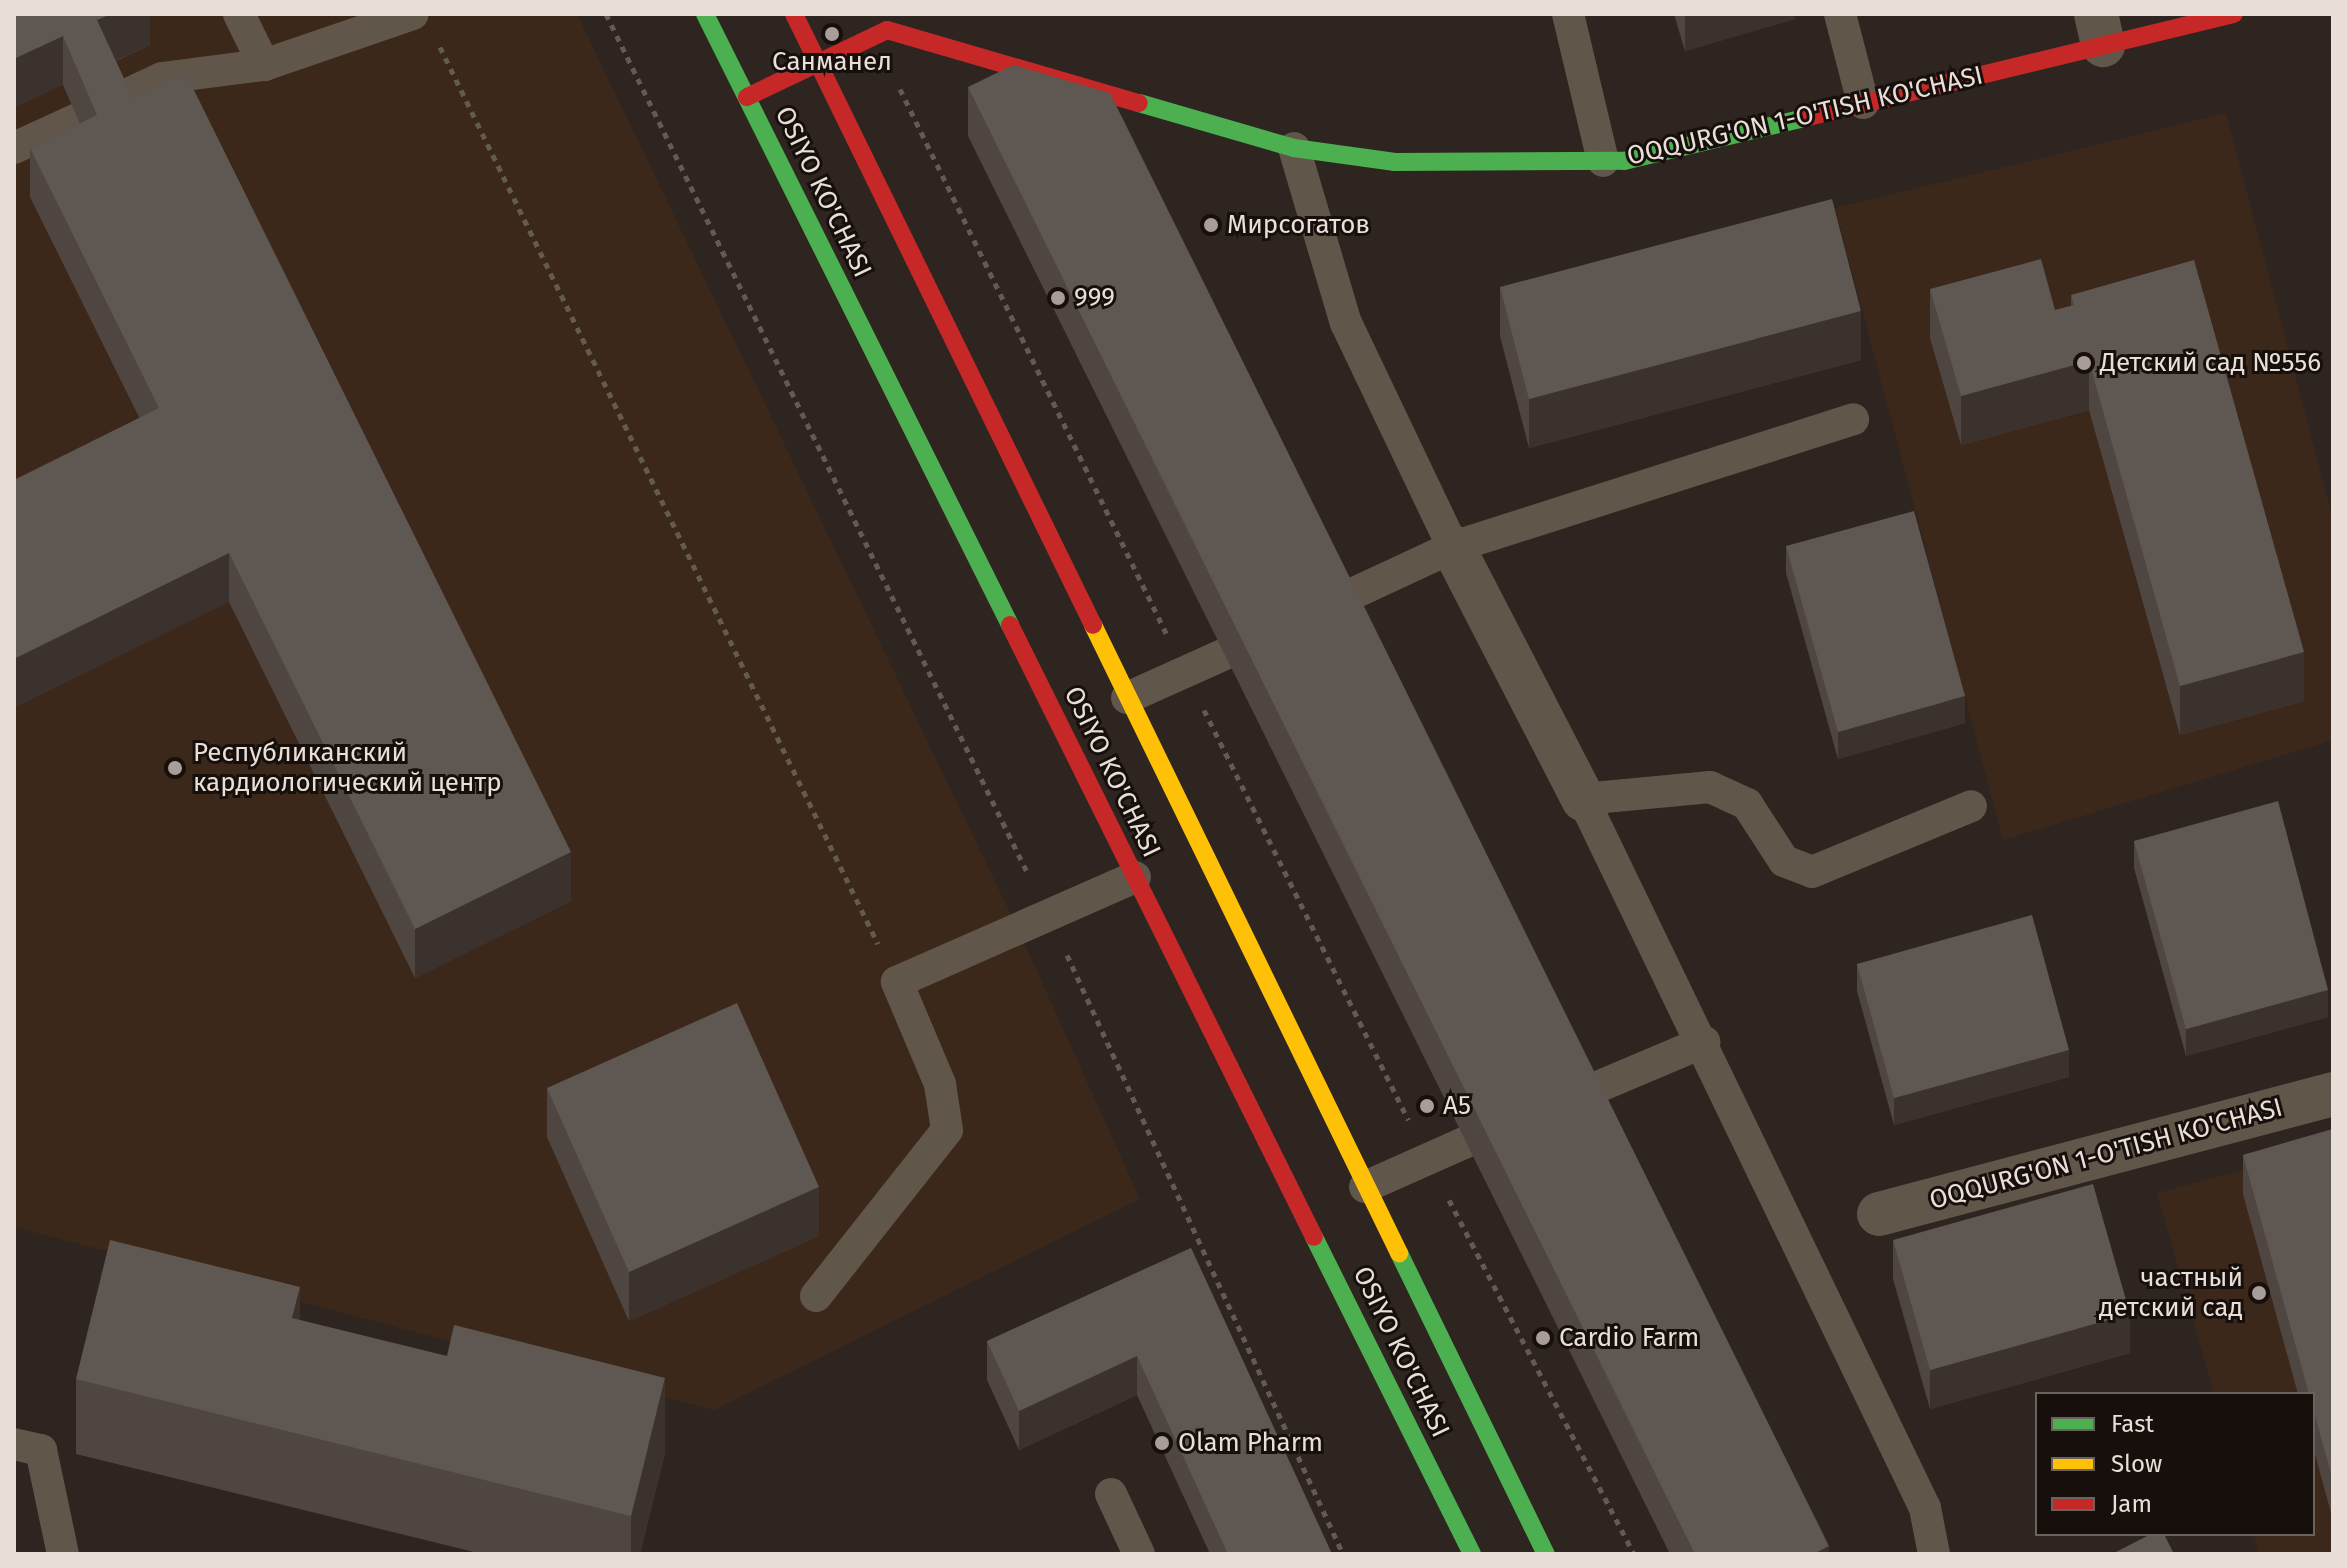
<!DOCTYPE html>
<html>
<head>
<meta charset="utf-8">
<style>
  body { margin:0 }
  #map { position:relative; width:2347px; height:1568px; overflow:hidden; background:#2e2520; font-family:"Fira Sans",sans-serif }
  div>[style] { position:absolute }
  .built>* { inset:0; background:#3b281b }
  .path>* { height:5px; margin-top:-2.5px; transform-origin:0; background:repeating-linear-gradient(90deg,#635a51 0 6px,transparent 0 12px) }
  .lane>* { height:32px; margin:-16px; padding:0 16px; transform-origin:16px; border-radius:16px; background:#61564a }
  .street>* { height:44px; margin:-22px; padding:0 22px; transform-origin:22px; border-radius:22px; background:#61564a }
  .fast>* { height:18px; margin:-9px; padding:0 9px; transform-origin:9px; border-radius:9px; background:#4caf50 }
  .slow>* { height:18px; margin:-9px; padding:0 9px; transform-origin:9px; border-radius:9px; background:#ffc107 }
  .jam>* { height:18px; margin:-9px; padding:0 9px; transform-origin:9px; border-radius:9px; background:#c62828 }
  .wall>* { inset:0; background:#4f4642 }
  .shaded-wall>* { inset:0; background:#3b322e }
  .building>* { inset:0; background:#5f5752 }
  .dots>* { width:22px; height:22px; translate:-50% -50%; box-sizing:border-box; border:4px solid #160f0b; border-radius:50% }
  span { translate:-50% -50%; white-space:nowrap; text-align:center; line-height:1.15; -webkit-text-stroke:6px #160f0b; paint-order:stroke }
  .poi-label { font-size:26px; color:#e9ded8 }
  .left { translate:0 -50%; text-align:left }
  .right { translate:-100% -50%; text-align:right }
  .street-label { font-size:26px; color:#e9ded8 }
  .frame { position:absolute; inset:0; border:16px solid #e9ded8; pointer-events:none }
  .legend { position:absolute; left:2035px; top:1392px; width:280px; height:144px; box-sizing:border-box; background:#160f0b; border:2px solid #6a625d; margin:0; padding:10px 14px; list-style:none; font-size:24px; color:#e9ded8 }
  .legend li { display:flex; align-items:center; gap:16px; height:40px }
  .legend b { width:40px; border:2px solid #6a625d }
</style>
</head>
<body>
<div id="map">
  <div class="built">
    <div style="clip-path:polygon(14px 14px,577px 14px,1018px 929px,1140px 1199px,714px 1410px,14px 1227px)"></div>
    <div style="clip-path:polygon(2226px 113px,2333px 519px,2333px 740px,2003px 840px,1835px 208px)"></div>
    <div style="clip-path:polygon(2333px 1146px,2333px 1554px,2259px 1554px,2254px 1534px,2313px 1534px,2313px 1394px,2214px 1394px,2157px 1193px)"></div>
  </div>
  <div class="path">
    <div style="left:606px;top:14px;width:958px;rotate:63.86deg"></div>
    <div style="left:440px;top:47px;width:998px;rotate:63.97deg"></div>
    <div style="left:900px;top:89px;width:606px;rotate:63.94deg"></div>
    <div style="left:1204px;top:710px;width:458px;rotate:63.5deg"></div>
    <div style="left:1067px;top:955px;width:660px;rotate:65.26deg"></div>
    <div style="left:1449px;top:1200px;width:399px;rotate:62.4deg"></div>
  </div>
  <div class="lane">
    <div style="left:239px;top:14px;width:57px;rotate:63.9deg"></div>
    <div style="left:1568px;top:14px;width:151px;rotate:76.6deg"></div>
    <div style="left:1840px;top:14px;width:92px;rotate:75.5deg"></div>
    <div style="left:113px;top:101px;width:54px;rotate:-25.1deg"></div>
    <div style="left:162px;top:78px;width:103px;rotate:-7.3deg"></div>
    <div style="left:264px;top:65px;width:157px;rotate:-18.9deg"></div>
    <div style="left:14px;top:148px;width:69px;rotate:-24.7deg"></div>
    <div style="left:1294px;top:148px;width:183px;rotate:73.5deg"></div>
    <div style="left:1346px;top:323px;width:248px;rotate:64.5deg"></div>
    <div style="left:1337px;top:601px;width:128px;rotate:-25deg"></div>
    <div style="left:1453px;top:547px;width:420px;rotate:-17.7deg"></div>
    <div style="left:1127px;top:698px;width:107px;rotate:-24.2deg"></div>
    <div style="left:1581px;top:1094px;width:134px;rotate:-22.9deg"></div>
    <div style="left:1365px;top:1187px;width:111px;rotate:-24deg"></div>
    <div style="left:816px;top:1296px;width:211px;rotate:-51.7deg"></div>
    <div style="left:947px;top:1130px;width:47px;rotate:-98.7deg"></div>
    <div style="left:940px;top:1084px;width:111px;rotate:-112.9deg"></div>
    <div style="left:897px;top:982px;width:260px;rotate:-23.8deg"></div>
    <div style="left:14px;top:1444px;width:28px;rotate:13deg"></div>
    <div style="left:41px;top:1450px;width:106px;rotate:78.1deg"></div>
    <div style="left:1111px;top:1494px;width:66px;rotate:65deg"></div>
    <div style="left:1934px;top:1554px;width:47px;rotate:-101.1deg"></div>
    <div style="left:1925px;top:1508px;width:787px;rotate:-115.75deg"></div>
    <div style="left:1583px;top:799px;width:128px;rotate:-5.4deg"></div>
    <div style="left:1710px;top:787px;width:41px;rotate:24.7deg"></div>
    <div style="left:1747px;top:804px;width:68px;rotate:57deg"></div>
    <div style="left:1784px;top:861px;width:30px;rotate:21deg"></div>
    <div style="left:1812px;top:872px;width:172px;rotate:-22.5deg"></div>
  </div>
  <div class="street">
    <div style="left:2096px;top:14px;width:32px;rotate:77deg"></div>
    <div style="left:1453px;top:547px;width:284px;rotate:62.7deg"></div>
    <div style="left:1879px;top:1214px;width:470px;rotate:-14.8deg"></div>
  </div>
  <div class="fast">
    <div style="left:705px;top:14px;width:683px;rotate:63.47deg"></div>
    <div style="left:1139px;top:103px;width:161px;rotate:16.2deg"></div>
    <div style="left:1294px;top:148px;width:102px;rotate:7.9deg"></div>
    <div style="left:1395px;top:162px;width:229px;rotate:-0.3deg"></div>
    <div style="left:1624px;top:161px;width:189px;rotate:-13.4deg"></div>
    <div style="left:1314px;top:1237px;width:354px;rotate:63.5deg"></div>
    <div style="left:1399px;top:1253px;width:335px;rotate:64deg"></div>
  </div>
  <div class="slow">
    <div style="left:1093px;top:625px;width:699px;rotate:64.02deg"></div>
  </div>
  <div class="jam">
    <div style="left:794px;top:14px;width:680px;rotate:63.92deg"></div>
    <div style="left:747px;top:97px;width:155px;rotate:-25.6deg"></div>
    <div style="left:887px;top:30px;width:262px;rotate:16.2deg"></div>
    <div style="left:1808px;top:117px;width:438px;rotate:-13.6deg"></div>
    <div style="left:1010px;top:625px;width:683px;rotate:63.58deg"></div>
  </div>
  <div class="wall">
    <div style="clip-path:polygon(14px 14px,150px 14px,150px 45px,116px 61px,133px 98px,571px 901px,415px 978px,229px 602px,139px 417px,30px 197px,30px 148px,80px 124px,63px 85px)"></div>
    <div style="clip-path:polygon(1674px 14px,1795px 14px,1795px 19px,1685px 51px)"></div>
    <div style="clip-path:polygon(968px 87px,1829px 1554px,1670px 1554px,968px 136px)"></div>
    <div style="clip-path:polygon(1500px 287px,1861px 360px,1529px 448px,1500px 336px)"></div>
    <div style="clip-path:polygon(1930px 289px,2055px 310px,2071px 306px,2071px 295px,2304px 701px,2180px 735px,2089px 410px,1961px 445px,1930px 338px)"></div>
    <div style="clip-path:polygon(1786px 546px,1965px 723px,1838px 759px,1786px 573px)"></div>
    <div style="clip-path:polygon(2134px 841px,2328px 1017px,2186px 1056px,2134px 868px)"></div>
    <div style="clip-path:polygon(1857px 964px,2069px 1077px,1894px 1125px,1857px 991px)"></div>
    <div style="clip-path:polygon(547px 1088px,819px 1236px,629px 1321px,547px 1137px)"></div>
    <div style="clip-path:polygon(2333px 1129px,2333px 1520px,2313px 1447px,2313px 1394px,2298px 1394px,2243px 1194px,2243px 1155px)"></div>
    <div style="clip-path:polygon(1893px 1240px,2130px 1353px,1930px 1409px,1893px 1279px)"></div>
    <div style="clip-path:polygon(1191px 1248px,1332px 1554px,1210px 1554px,1137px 1395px,1019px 1450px,987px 1380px,987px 1341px)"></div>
    <div style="clip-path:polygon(300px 1320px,665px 1453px,640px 1554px,482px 1554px,76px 1454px,76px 1379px)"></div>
  </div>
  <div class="shaded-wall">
    <div style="clip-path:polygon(111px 14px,150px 14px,150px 45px,97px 69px,97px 20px)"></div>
    <div style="clip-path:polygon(1685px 14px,1795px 14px,1795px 19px,1685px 51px)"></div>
    <div style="clip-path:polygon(63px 36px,63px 85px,14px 108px,14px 59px)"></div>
    <div style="clip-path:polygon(1861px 311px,1861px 360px,1529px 448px,1529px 399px)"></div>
    <div style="clip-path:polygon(2089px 361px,2089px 410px,1961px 445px,1961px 396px)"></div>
    <div style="clip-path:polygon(229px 553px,229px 602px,14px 708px,14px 659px)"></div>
    <div style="clip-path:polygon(2304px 652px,2304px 701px,2180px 735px,2180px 686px)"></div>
    <div style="clip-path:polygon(1965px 696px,1965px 723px,1838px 759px,1838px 732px)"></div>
    <div style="clip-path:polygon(571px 852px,571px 901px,415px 978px,415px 929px)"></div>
    <div style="clip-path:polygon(2328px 990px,2328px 1017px,2186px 1056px,2186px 1029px)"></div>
    <div style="clip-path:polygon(2069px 1050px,2069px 1077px,1894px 1125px,1894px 1098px)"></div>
    <div style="clip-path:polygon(819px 1187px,819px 1236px,629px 1321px,629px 1272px)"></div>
    <div style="clip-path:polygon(300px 1287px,300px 1363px,292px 1318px)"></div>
    <div style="clip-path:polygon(2130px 1314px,2130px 1353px,1930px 1409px,1930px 1370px)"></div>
    <div style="clip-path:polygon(1137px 1356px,1137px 1395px,1019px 1450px,1019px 1411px)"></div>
    <div style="clip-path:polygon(665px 1378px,665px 1453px,640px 1554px,631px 1554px,631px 1516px)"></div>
    <div style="clip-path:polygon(1829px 1546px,1829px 1554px,1813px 1554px)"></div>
  </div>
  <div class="building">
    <div style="clip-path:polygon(14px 14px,111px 14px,97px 20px,133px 98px,185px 72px,571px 852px,415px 929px,229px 553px,14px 659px,14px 480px,159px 408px,30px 148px,97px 115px,63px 36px,14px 59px)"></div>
    <div style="clip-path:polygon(1013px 65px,1110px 93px,1829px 1546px,1813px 1554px,1695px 1554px,968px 87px)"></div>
    <div style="clip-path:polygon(1832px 199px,1861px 311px,1529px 399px,1500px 287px)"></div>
    <div style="clip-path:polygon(2041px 259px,2055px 310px,2074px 305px,2071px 295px,2194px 260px,2304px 652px,2180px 686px,2089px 361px,1961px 396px,1930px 289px)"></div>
    <div style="clip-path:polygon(1914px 511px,1965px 696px,1838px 732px,1786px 546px)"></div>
    <div style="clip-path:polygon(2278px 801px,2328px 990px,2186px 1029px,2134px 841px)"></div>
    <div style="clip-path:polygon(2032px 915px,2069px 1050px,1894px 1098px,1857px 964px)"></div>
    <div style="clip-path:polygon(737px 1003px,819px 1187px,629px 1272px,547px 1088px)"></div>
    <div style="clip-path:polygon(2333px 1129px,2333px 1481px,2313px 1408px,2313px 1394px,2309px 1394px,2243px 1155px)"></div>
    <div style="clip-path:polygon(2093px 1184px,2130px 1314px,1930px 1370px,1893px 1240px)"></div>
    <div style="clip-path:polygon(110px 1240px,300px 1287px,292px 1318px,447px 1356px,454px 1325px,665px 1378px,631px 1516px,76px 1379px)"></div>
    <div style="clip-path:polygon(1191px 1248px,1332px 1554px,1228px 1554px,1137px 1356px,1019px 1411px,987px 1341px)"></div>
    <div style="clip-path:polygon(2151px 1534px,2164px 1534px,2174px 1554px,2112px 1554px)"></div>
  </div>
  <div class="dots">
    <div style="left:832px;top:34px;background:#a89d98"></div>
    <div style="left:1211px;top:225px;background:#a89d98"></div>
    <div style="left:1058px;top:298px;background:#a89d98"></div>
    <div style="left:2084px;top:363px;background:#a89d98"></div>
    <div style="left:175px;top:768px;background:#a89d98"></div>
    <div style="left:1427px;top:1106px;background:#a89d98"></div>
    <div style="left:2259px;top:1293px;background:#a89d98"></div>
    <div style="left:1543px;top:1338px;background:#a89d98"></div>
    <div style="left:1162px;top:1443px;background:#a89d98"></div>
  </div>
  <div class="poi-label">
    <span style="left:832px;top:62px">Санманел</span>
    <span class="left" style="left:1227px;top:225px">Мирсогатов</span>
    <span class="left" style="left:1074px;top:298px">999</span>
    <span class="left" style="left:2100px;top:363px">Детский сад №556</span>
    <span class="left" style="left:193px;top:768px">Республиканский<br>кардиологический центр</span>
    <span class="left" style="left:1443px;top:1106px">A5</span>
    <span class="right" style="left:2243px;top:1293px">частный<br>детский сад</span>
    <span class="left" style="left:1559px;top:1338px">Cardio Farm</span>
    <span class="left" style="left:1178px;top:1443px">Olam Pharm</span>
  </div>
  <div class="street-label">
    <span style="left:1805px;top:116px;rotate:-13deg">OQQURG'ON 1-O'TISH KO'CHASI</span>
    <span style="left:823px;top:192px;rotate:64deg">OSIYO KO'CHASI</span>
    <span style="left:1112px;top:772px;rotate:64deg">OSIYO KO'CHASI</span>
    <span style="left:2106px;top:1154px;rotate:-15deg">OQQURG'ON 1-O'TISH KO'CHASI</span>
    <span style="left:1401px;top:1352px;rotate:64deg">OSIYO KO'CHASI</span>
  </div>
  <div class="frame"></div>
  <ul class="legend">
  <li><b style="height:10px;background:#4caf50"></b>Fast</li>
  <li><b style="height:10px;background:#ffc107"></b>Slow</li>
  <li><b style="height:10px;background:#c62828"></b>Jam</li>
  </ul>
</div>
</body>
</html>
